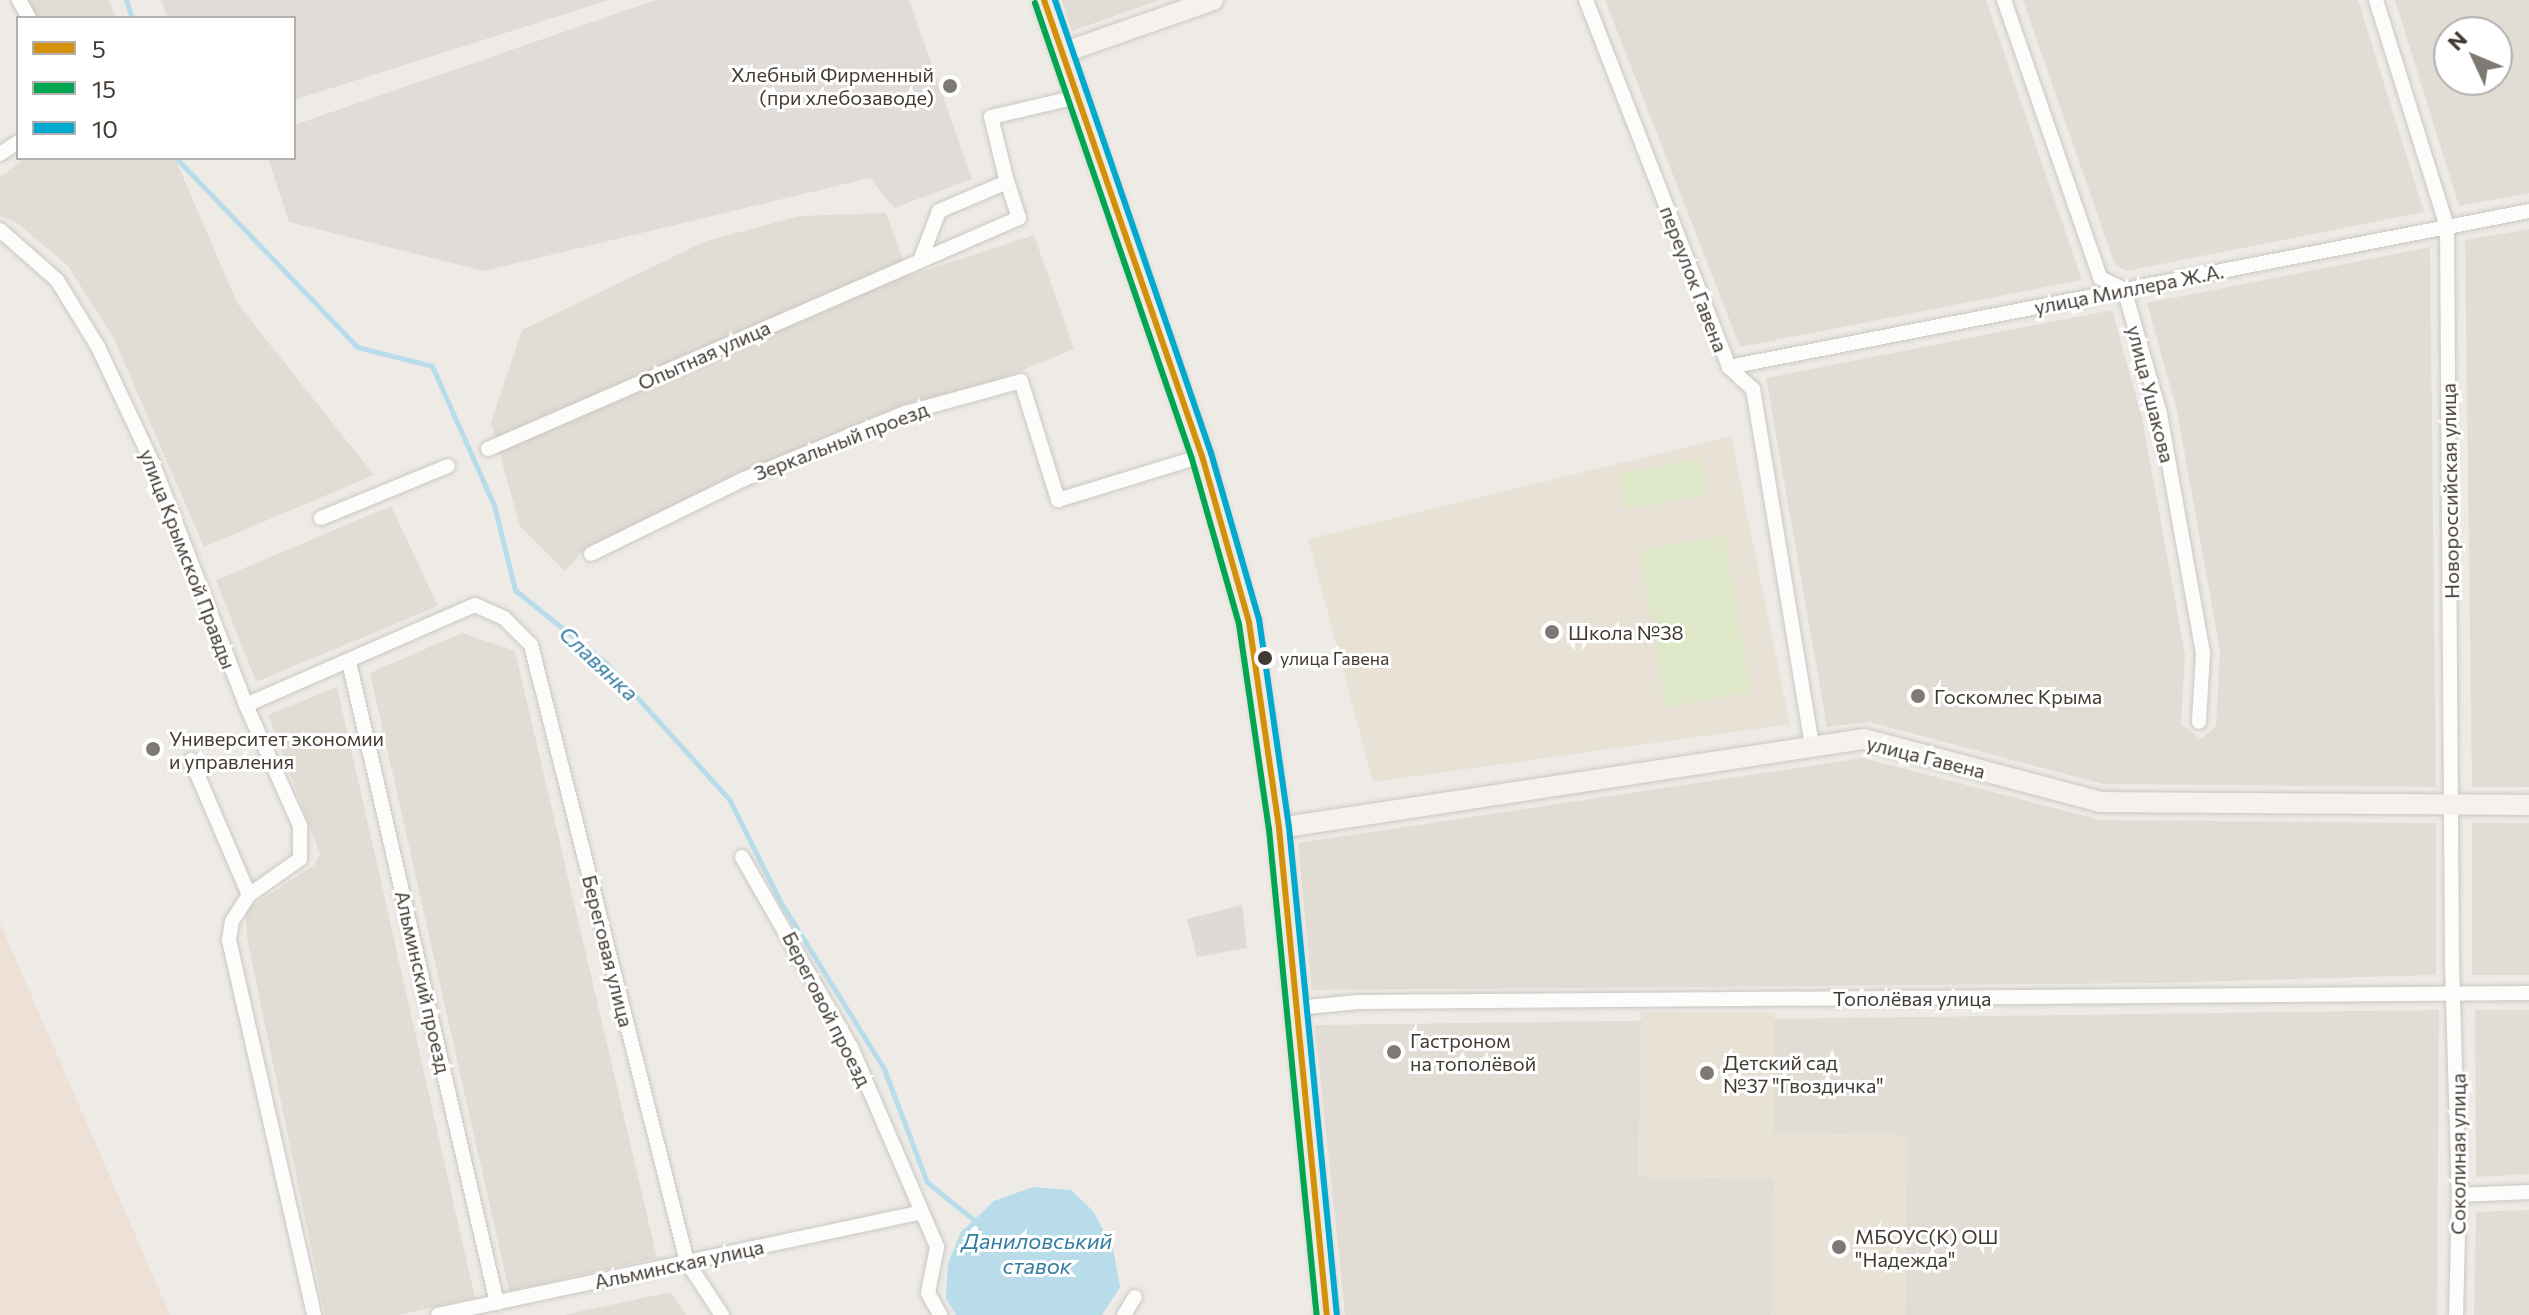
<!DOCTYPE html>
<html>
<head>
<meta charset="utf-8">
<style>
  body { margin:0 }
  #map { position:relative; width:2529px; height:1315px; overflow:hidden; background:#eeebe7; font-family:Commissioner,sans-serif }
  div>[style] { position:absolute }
  .residential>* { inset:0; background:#e1dcd4 }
  .commercial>* { inset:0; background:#ede1d7 }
  .industrial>* { inset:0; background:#e1dcd8 }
  .education>* { inset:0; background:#e8e1d6 }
  .green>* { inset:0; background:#dee7c8 }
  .parking>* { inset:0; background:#dddad7 }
  .water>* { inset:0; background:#b9dcea }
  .stream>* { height:5px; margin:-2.5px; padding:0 2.5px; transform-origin:2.5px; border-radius:2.5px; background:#b9dcea }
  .roads { filter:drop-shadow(0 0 2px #cac7c3) drop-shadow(0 0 2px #cac7c3) }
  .street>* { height:14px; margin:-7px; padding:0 7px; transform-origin:7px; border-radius:7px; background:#fcfcfb }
  .secondary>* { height:20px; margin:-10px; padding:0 10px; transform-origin:10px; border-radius:10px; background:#f5f2ed }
  .primary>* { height:22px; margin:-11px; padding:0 11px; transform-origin:11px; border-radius:11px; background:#efeae3 }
  .bus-1>* { height:6px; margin:-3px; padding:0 3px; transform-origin:3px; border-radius:3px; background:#d3910a }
  .bus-2>* { height:6px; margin:-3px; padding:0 3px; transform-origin:3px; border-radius:3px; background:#00a651 }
  .bus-3>* { height:6px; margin:-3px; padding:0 3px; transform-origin:3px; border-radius:3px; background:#00a9ce }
  .dots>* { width:22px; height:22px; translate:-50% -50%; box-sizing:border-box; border:4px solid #fff; border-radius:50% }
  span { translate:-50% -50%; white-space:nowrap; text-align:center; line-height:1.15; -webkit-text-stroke:6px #fff; paint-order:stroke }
  .bus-label { font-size:18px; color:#423b34 }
  .left { translate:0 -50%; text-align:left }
  .poi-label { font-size:20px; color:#423b34 }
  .right { translate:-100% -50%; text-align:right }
  .street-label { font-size:20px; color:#423b34 }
  .water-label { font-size:22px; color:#337da0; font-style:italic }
  .legend { position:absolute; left:16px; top:16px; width:280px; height:144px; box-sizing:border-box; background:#fff; border:2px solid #b3b1ae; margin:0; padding:10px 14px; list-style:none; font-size:24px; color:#423b34 }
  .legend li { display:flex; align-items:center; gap:16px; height:40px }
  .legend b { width:40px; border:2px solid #b3b1ae }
  .north { position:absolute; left:2433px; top:16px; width:80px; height:80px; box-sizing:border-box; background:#fff; border:2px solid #b3b1ae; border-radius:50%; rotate:314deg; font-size:22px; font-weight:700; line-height:32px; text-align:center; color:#423b34 }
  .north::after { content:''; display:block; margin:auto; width:28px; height:36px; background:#7e7973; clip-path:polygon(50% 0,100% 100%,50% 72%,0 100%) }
</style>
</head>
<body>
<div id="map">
  <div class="residential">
    <div style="clip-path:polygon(24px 0,109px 0,116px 18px,33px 18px)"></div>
    <div style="clip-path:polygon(1062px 0,1160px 0,1072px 31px)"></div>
    <div style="clip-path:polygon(1605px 0,1986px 0,2082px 280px,1740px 347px)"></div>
    <div style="clip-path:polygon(2023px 0,2358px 0,2424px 212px,2127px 271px,2115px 265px)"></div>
    <div style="clip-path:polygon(evenodd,2395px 0,2529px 0,2529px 193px,2459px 206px,2395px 0,2449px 32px,2497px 32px,2497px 80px,2449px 80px,2449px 32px)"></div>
    <div style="clip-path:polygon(24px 158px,175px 158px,237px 303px,374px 475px,204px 547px,113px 337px,68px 266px,16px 222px,0 216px,0 178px)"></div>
    <div style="clip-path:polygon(886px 213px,909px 276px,1034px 235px,1074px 349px,586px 548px,565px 571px,520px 526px,491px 422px,522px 330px,706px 241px,800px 216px)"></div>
    <div style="clip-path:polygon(2529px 229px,2529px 787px,2472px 787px,2465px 240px)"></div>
    <div style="clip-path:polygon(2430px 247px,2436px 787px,2103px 784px,1869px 722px,1827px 727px,1766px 378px,2112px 310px,2142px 418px,2185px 655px,2181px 724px,2201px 739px,2216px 726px,2220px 651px,2177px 411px,2147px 303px)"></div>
    <div style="clip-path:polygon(391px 506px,438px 606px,256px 682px,216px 580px)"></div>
    <div style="clip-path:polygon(462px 633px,515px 651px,657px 1258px,509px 1291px,370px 673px)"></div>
    <div style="clip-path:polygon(337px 687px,475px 1298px,398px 1315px,325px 1315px,247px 938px,246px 910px,314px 865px,320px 854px,268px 715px)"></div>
    <div style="clip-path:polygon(1863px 758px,2100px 820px,2436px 823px,2436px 975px,2159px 983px,1312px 990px,1298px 843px)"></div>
    <div style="clip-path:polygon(2472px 823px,2529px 823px,2529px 975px,2472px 975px)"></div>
    <div style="clip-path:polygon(2439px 1010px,2437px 1315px,1345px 1315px,1315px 1025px)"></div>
    <div style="clip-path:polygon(2475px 1010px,2529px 1010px,2529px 1174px,2476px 1177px)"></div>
    <div style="clip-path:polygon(2529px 1210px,2529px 1315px,2474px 1315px,2476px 1212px)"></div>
    <div style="clip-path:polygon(670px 1292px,686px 1315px,564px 1315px)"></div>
  </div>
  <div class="commercial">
    <div style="clip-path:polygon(0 923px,164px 1301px,170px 1315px,0 1315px)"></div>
  </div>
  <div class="industrial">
    <div style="clip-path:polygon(161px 0,609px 0,294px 100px,294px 18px,168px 18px)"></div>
    <div style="clip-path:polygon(656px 0,909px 0,972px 179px,894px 208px,870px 178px,484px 271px,289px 222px,268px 158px,294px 158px,294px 125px)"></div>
  </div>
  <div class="education">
    <div style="clip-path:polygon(1731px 436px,1790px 724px,1373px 782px,1308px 539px)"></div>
    <div style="clip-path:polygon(1641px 1012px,1775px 1013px,1774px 1133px,1908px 1135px,1905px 1315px,1771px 1315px,1773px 1179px,1638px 1177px)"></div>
  </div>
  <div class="green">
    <div style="clip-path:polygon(1701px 459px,1708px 494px,1625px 509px,1619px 474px)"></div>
    <div style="clip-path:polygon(1724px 536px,1751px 692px,1666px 707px,1640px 550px)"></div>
  </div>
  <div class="parking">
    <div style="clip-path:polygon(1242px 905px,1247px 948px,1197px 957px,1187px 919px)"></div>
  </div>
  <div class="water">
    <div style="clip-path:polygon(1033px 1187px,1071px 1190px,1093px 1211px,1113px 1248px,1120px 1287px,1102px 1315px,956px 1315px,946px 1298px,948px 1263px,961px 1232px,994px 1201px)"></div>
  </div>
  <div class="stream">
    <div style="left:126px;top:0;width:19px;rotate:72deg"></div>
    <div style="left:176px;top:158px;width:262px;rotate:46.2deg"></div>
    <div style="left:357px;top:347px;width:77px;rotate:14.2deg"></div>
    <div style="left:432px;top:366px;width:152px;rotate:66deg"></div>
    <div style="left:494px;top:505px;width:88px;rotate:76.1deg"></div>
    <div style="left:515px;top:590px;width:117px;rotate:38.7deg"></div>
    <div style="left:606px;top:663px;width:183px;rotate:47.9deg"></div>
    <div style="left:729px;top:799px;width:114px;rotate:63.4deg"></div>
    <div style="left:780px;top:901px;width:198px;rotate:58.2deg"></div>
    <div style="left:884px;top:1069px;width:121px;rotate:69.2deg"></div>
    <div style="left:927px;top:1182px;width:67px;rotate:38.9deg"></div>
  </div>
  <div class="roads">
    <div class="street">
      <div style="left:19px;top:0;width:21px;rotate:61deg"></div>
      <div style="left:1586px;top:0;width:394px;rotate:68.7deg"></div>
      <div style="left:1729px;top:367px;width:33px;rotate:43deg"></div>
      <div style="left:1753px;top:389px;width:363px;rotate:80.6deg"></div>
      <div style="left:2004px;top:0;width:294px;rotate:70.9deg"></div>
      <div style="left:2100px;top:278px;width:26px;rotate:25deg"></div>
      <div style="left:2124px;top:289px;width:130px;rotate:73.9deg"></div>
      <div style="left:2160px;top:414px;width:244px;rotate:79.8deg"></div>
      <div style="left:2203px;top:654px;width:68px;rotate:93.4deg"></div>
      <div style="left:2376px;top:0;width:237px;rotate:72.6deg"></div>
      <div style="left:2447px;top:226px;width:738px;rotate:89.61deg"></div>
      <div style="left:2452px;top:964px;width:231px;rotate:88.3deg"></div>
      <div style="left:2459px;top:1195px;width:120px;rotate:91.4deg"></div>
      <div style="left:0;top:154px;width:22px;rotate:-34deg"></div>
      <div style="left:0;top:230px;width:76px;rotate:41.3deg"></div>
      <div style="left:57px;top:280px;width:79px;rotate:58.5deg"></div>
      <div style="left:98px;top:347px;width:129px;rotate:64.8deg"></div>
      <div style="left:153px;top:464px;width:258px;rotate:68.9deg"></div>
      <div style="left:246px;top:705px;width:133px;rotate:65.9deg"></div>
      <div style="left:300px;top:826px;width:33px;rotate:90deg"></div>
      <div style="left:300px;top:859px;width:62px;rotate:144.8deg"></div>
      <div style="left:249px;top:895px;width:147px;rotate:-113.2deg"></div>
      <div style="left:920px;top:261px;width:108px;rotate:-23.5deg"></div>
      <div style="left:1019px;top:218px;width:38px;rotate:-108deg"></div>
      <div style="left:1729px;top:367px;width:815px;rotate:-11.03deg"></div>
      <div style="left:488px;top:449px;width:471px;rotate:-23.5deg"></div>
      <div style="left:920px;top:261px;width:53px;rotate:-69.2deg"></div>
      <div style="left:939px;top:211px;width:74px;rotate:-23.1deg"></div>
      <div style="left:1007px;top:182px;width:67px;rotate:-103.8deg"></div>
      <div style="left:991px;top:117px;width:88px;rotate:-13.1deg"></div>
      <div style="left:321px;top:518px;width:137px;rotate:-22.3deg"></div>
      <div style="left:591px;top:554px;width:170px;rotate:-26.1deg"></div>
      <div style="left:744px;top:479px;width:174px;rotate:-22.3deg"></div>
      <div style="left:905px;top:413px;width:120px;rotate:-15.4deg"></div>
      <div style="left:1021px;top:381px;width:125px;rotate:72.7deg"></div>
      <div style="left:1058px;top:500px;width:151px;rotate:-17deg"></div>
      <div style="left:349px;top:662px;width:658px;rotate:77deg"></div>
      <div style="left:246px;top:705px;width:250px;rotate:-23.6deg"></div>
      <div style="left:475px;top:605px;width:32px;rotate:24deg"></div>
      <div style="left:504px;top:618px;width:38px;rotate:45deg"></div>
      <div style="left:531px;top:645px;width:636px;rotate:75.81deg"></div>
      <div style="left:687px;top:1262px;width:64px;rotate:56.6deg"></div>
      <div style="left:742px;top:857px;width:219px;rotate:60.2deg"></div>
      <div style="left:851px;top:1047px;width:218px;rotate:66.7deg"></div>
      <div style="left:937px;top:1247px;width:47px;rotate:101.1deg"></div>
      <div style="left:928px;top:1293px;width:25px;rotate:61deg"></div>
      <div style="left:249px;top:895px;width:31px;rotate:123deg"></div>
      <div style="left:232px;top:921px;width:19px;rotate:99deg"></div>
      <div style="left:229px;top:940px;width:385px;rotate:77.2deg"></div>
      <div style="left:1296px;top:1008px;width:63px;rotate:-5.4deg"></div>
      <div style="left:1359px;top:1002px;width:1170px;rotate:-0.44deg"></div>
      <div style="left:2459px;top:1195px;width:70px;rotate:-2.5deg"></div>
      <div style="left:438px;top:1315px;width:494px;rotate:-12deg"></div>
      <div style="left:1124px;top:1315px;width:21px;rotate:-59deg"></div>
    </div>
    <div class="secondary">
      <div style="left:1062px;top:53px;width:160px;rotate:-19.3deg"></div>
      <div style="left:1279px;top:828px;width:592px;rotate:-8.65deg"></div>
      <div style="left:1864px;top:739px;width:244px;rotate:14.9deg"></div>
      <div style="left:2100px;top:802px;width:429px;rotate:0.4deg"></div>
    </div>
    <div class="primary">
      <div style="left:1044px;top:0;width:483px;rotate:70.9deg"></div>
      <div style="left:1202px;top:456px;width:173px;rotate:74.2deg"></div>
      <div style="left:1249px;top:622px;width:208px;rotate:81.7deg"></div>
      <div style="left:1279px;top:828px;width:489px;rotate:84.4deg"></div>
    </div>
  </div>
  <div class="bus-1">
    <div style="left:1044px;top:0;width:483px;rotate:70.9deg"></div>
    <div style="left:1202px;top:456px;width:173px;rotate:74.2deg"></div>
    <div style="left:1249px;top:622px;width:208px;rotate:81.7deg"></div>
    <div style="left:1279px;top:828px;width:489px;rotate:84.4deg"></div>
  </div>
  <div class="bus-2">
    <div style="left:1035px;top:3px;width:482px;rotate:71deg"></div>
    <div style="left:1192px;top:459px;width:172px;rotate:74.1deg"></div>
    <div style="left:1239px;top:624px;width:207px;rotate:81.7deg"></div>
    <div style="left:1269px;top:829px;width:488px;rotate:84.4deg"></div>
  </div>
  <div class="bus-3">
    <div style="left:1055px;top:0;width:479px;rotate:71deg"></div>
    <div style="left:1211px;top:453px;width:173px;rotate:73.9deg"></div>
    <div style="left:1259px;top:619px;width:210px;rotate:81.8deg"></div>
    <div style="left:1289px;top:827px;width:489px;rotate:84.4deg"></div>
  </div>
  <div class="dots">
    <div style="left:950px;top:86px;background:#7e7973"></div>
    <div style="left:1552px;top:632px;background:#7e7973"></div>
    <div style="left:1265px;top:658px;background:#423b34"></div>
    <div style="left:1918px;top:696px;background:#7e7973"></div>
    <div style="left:153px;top:749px;background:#7e7973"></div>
    <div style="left:1394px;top:1052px;background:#7e7973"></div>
    <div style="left:1707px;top:1073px;background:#7e7973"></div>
    <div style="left:1839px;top:1247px;background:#7e7973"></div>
  </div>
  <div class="bus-label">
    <span class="left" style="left:1280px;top:658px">улица Гавена</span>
  </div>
  <div class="poi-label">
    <span class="right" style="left:934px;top:86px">Хлебный Фирменный<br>(при хлебозаводе)</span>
    <span class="left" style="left:1568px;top:632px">Школа №38</span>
    <span class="left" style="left:1934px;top:696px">Госкомлес Крыма</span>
    <span class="left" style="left:169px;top:750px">Университет экономии<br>и управления</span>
    <span class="left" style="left:1410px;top:1052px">Гастроном<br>на тополёвой</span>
    <span class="left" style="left:1723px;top:1074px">Детский сад<br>№37 "Гвоздичка"</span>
    <span class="left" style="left:1855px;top:1248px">МБОУС(К) ОШ<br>"Надежда"</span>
  </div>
  <div class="street-label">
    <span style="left:1694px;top:279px;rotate:69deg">переулок Гавена</span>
    <span style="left:2129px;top:289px;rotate:-11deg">улица Миллера Ж.А.</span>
    <span style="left:704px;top:355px;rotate:-24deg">Опытная улица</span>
    <span style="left:2151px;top:394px;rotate:76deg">улица Ушакова</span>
    <span style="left:841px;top:441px;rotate:-21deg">Зеркальный проезд</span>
    <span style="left:2450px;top:491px;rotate:-91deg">Новороссийская улица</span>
    <span style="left:188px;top:559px;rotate:69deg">улица Крымской Правды</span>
    <span style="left:1926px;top:757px;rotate:14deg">улица Гавена</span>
    <span style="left:608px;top:951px;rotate:76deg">Береговая улица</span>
    <span style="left:423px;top:982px;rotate:77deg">Альминский проезд</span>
    <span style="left:1912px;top:998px">Тополёвая улица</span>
    <span style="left:827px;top:1009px;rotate:63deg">Береговой проезд</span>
    <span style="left:2458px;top:1154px;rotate:-90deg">Соколиная улица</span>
    <span style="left:679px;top:1264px;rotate:-12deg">Альминская улица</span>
  </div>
  <div class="water-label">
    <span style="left:599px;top:663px;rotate:43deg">Славянка</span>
    <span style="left:1037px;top:1253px">Даниловський<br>ставок</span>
  </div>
  <ul class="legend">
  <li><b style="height:10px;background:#d3910a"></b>5</li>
  <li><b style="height:10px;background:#00a651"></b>15</li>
  <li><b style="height:10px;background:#00a9ce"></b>10</li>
  </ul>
  <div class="north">N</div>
</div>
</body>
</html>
